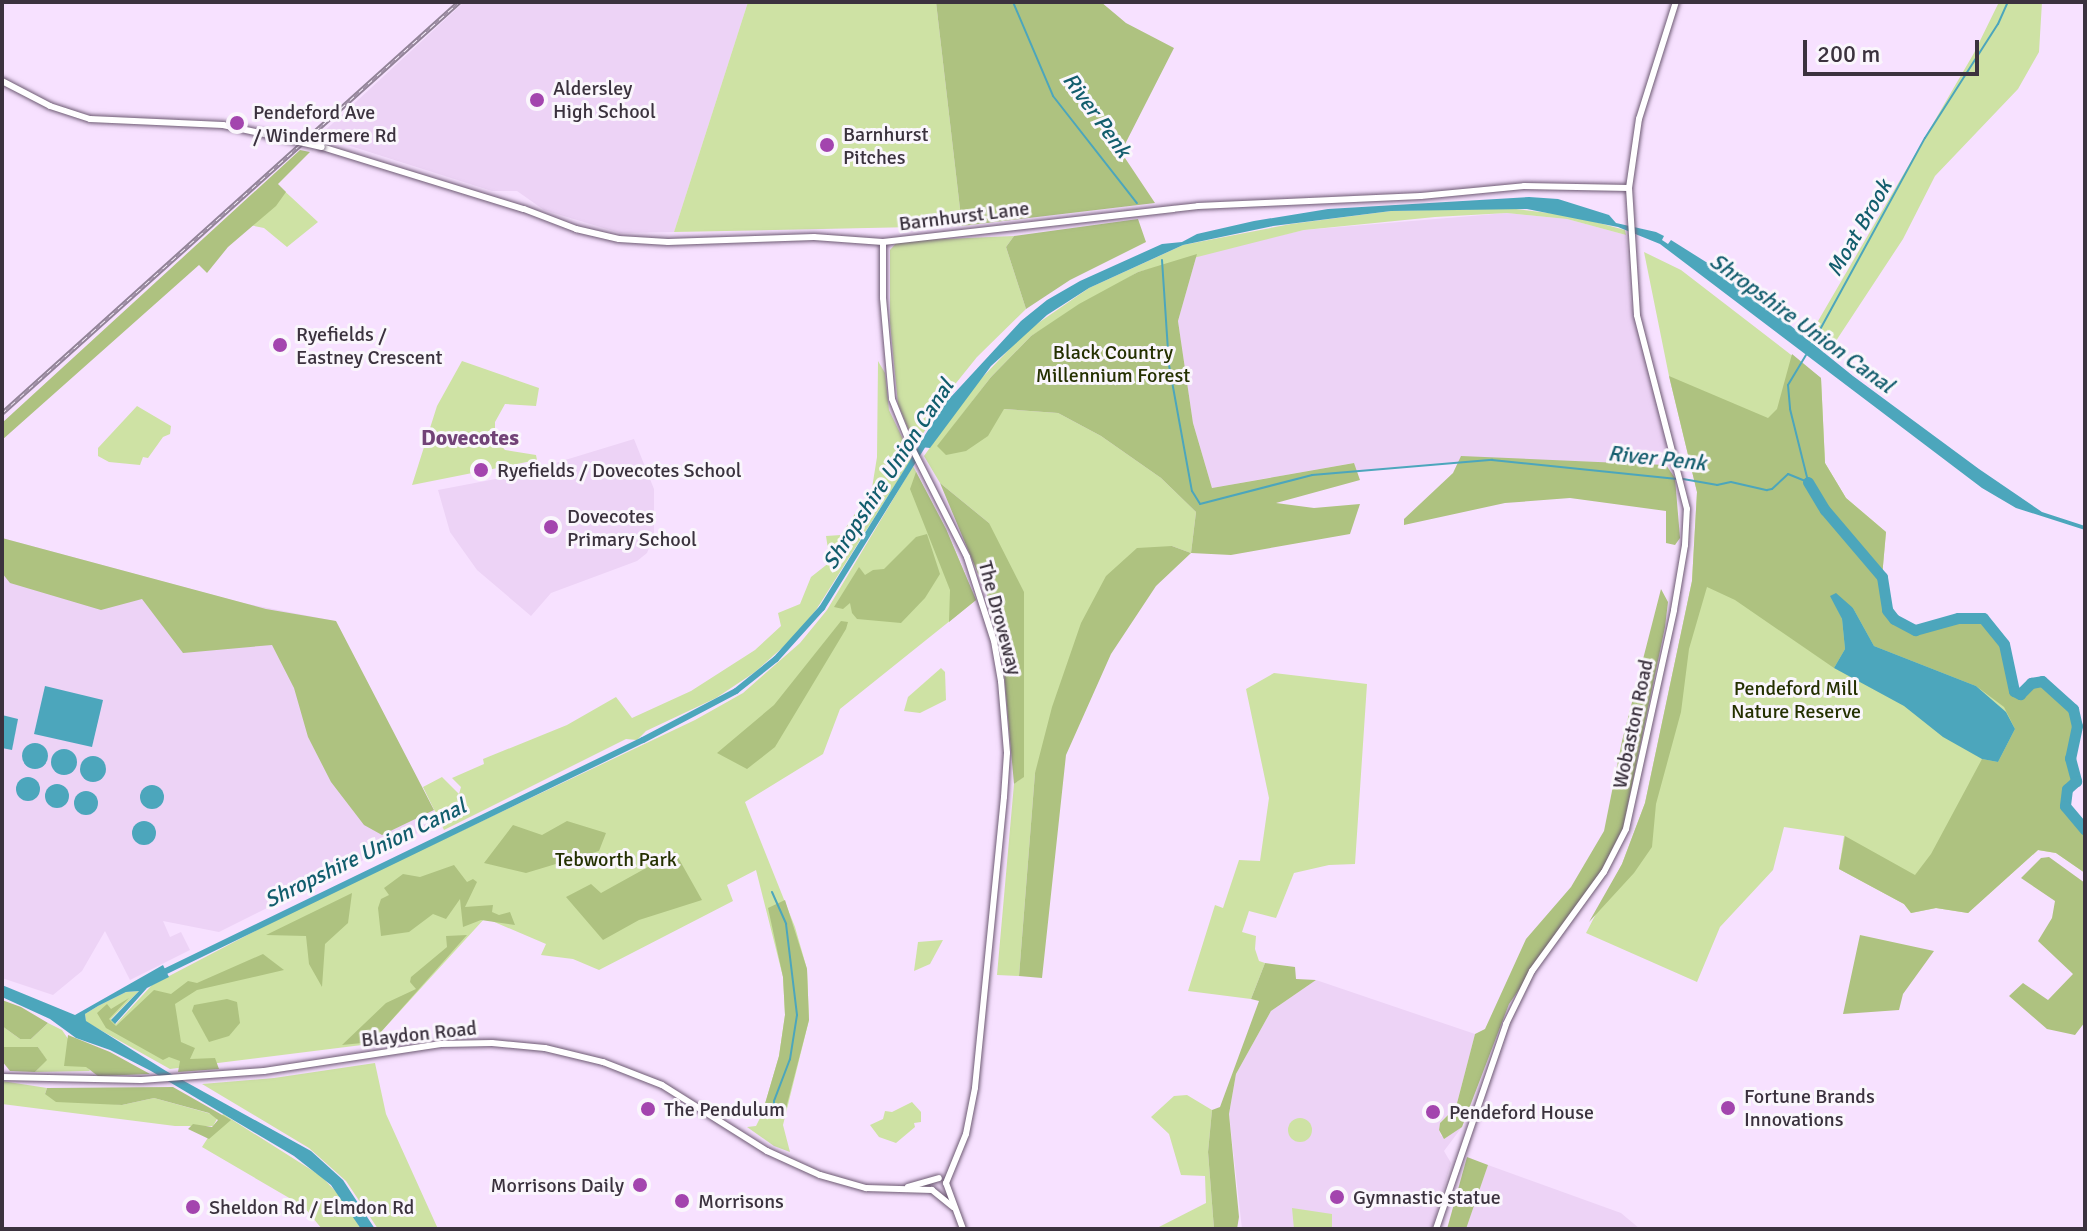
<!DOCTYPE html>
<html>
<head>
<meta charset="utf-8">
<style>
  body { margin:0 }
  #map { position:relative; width:2087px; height:1231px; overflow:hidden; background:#f7e1ff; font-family:Signika,sans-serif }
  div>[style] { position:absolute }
  .built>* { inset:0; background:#edd3f6 }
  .green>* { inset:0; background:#cee2a4 }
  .round { border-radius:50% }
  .forest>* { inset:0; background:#aec280 }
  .water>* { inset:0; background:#4ca6bc }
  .stream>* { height:2px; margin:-1px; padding:0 1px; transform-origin:1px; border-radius:1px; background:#4ca6bc }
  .canal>* { height:6px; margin:-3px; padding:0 3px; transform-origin:3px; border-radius:3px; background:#4ca6bc }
  .river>* { height:11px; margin:-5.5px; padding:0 5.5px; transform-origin:5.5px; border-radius:5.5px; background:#4ca6bc }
  .roads { filter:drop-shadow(0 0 2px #6d5a73) drop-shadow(0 0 2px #6d5a73) }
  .minor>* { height:6px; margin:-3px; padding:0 3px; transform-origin:3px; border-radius:3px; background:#fff }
  .rail>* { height:5px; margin-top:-2.5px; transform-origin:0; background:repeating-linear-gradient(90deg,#faf6fc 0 6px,#928398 0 12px); box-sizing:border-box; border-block:2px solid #928398 }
  .bridges { filter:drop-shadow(0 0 2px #6d5a73) drop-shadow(0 0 2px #6d5a73) }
  .minor-bridge>* { height:6px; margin:-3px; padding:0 3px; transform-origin:3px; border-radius:3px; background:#fff }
  .dots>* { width:22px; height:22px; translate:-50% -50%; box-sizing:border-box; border:4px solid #faf6fc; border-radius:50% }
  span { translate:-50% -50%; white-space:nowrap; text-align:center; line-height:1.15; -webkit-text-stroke:6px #faf6fc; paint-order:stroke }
  .poi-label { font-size:20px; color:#3b323e }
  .left { translate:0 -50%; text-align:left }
  .right { translate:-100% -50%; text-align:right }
  .street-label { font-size:20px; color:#3b323e }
  .park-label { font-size:20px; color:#243000 }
  .water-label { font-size:22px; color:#125d6d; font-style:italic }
  .neighbourhood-label { font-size:22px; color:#724377; font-weight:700 }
  .frame { position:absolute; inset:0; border:4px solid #3b323e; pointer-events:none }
  .scale { position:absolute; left:1803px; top:40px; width:176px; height:36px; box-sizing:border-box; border:4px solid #3b323e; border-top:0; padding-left:10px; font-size:24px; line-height:28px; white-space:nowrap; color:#3b323e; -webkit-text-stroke:6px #faf6fc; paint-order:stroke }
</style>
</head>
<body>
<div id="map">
  <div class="built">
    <div style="clip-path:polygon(464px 2px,748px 2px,674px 232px,620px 233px,544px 210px,517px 191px,492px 191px,319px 136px)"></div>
    <div style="clip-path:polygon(1507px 213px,1567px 219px,1626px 235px,1630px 299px,1675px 478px,1492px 460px,1357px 471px,1353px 463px,1212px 488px,1193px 423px,1178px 321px,1197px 254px,1304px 230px)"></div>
    <div style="clip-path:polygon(634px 439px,654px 489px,654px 536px,647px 553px,637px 561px,551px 593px,531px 616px,477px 570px,450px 532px,438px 490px,516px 475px)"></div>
    <div style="clip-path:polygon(2px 538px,243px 603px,335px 621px,440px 822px,219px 932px,163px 921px,170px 937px,181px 932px,190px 950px,130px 980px,105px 931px,82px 971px,53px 995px,2px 978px)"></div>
    <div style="clip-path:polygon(1316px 980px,1475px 1034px,1456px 1107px,1440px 1122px,1439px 1130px,1441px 1136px,1462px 1127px,1444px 1151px,1451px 1163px,1432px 1229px,1242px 1229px,1229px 1114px,1236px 1074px,1271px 1011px)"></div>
    <div style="clip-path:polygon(1488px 1165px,1621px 1213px,1640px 1229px,1466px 1229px)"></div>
  </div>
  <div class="green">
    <div style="clip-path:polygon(748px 2px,936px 2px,962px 226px,674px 232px)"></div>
    <div style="clip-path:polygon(1999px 2px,2042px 2px,2039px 52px,2018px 89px,1935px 176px,1903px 239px,1830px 350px,1807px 340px,1974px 53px)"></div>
    <div style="clip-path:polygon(278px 185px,318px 222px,287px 247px,264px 228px,245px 224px)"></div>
    <div style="clip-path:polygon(1508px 208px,1573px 216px,1625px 230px,1626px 235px,1567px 219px,1507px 213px,1435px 217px,1304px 230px,1138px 272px,1031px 336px,991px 377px,938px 446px,987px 436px,1003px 409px,1058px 413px,1101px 436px,1161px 478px,1196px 512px,1191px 553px,1172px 546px,1035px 773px,1019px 976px,997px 975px,1014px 784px,1024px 776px,989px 523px,940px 483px,924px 456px,973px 387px,1028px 330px,1089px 288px,1157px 257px,1183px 245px,1291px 224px,1391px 211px)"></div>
    <div style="clip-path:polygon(1014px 236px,1006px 247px,1026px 309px,977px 357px,940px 403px,942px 406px,915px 445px,898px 404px,890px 323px,890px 250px,898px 241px)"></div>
    <div style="clip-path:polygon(1644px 252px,1681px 270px,1821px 378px,1825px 463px,1846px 498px,1886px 532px,1882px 577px,1887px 610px,1894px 619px,1915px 630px,1958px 618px,1983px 618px,2004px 644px,2014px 691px,2020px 694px,2037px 681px,2042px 681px,2073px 709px,2077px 726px,2070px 749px,2076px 781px,2067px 789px,2065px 805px,2085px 830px,2085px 873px,2056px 853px,2038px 850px,1968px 913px,1936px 908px,1911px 913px,1904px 904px,1839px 869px,1844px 836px,1784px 827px,1773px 870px,1720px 927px,1697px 982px,1586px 933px,1622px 864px,1645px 803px,1692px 581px,1697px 492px,1669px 376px)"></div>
    <div style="clip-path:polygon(462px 361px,539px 388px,536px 406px,505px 404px,495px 422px,495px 439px,505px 450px,536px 455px,537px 460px,412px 485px,437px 406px)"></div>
    <div style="clip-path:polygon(878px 361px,885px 373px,889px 410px,912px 458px,816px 610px,792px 639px,755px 672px,716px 698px,646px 731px,637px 740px,626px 739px,444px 830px,423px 787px,442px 777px,459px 794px,461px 787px,452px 778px,484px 764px,483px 759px,567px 725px,616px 697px,632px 718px,691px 691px,755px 650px,781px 626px,778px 613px,800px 604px,811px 577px,830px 562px,826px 536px,841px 535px,872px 488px,877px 457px)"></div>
    <div style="clip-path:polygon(137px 406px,171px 426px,170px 434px,163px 437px,148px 458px,143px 457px,140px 465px,109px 462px,98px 456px,98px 448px)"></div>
    <div style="clip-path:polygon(913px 466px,946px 529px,976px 600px,840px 709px,823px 754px,745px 802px,795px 927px,807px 969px,809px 1020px,783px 1125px,790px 1152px,774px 1146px,747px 1127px,756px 1126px,762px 1114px,779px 1056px,785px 1015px,783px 977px,756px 870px,727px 885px,733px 901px,599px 970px,573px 959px,541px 955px,546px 944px,485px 918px,370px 1044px,170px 1069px,86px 1022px,85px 1014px,98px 1006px,126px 992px,139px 991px,111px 1019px,116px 1024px,152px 985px,297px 909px,695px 720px,743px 693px,800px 643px,827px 610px)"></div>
    <div style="clip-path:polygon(941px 668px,945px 672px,946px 700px,920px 713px,904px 711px,908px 697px)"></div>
    <div style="clip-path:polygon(1274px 673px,1367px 684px,1355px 864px,1329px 865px,1294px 873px,1276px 918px,1249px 911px,1242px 932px,1256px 936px,1255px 949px,1259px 961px,1265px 963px,1251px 999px,1188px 991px,1215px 905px,1223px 908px,1239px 860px,1260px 861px,1269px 798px,1246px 689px)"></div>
    <div style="clip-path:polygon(943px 940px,930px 964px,914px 971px,918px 942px)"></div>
    <div style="clip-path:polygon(48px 1023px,62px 1030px,90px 1071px,35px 1072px,46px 1060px,38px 1047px,2px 1047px,2px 1026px,20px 1039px,31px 1039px)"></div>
    <div style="clip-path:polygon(375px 1063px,386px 1114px,438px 1229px,378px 1229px,346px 1181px,309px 1148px,202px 1084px,274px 1078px)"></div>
    <div style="clip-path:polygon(2px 1081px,47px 1088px,45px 1094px,122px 1105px,154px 1098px,215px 1115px,217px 1119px,213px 1126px,175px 1126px,2px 1104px)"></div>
    <div style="clip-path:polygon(1187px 1095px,1212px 1110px,1208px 1152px,1214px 1229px,1155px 1229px,1206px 1203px,1205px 1176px,1181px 1175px,1169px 1134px,1151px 1117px,1174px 1096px)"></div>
    <div style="clip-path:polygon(912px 1102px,921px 1112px,921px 1122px,914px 1123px,915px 1127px,896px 1143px,879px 1137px,870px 1125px,883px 1119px,885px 1111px,892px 1112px)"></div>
    <div style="clip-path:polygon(223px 1114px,321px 1176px,341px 1197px,361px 1229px,322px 1229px,303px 1206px,202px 1147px)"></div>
    <div class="round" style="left:1288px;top:1118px;width:24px;height:24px"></div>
    <div style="clip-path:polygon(1292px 1208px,1332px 1214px,1332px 1229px,1294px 1229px)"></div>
  </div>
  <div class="forest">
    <div style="clip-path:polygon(936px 2px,1101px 2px,1126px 23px,1174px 48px,1121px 152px,1155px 203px,962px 226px)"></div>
    <div style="clip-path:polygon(300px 150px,310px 152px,278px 184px,286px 192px,276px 206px,228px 247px,207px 273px,199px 265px,2px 440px,2px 423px)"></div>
    <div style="clip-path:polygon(1138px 219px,1146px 242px,1070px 280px,1026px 309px,1006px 247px,1014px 236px)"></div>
    <div style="clip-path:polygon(1197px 254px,1178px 321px,1193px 423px,1212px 488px,1354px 463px,1360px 480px,1276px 503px,1314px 508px,1360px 504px,1350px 534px,1231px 555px,1191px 553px,1156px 586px,1111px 654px,1066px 755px,1042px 978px,1019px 976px,1035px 773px,1052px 707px,1081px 623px,1106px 576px,1137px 548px,1172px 546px,1191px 553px,1196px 512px,1161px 478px,1101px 436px,1058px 413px,1004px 409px,988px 436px,966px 451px,946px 455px,937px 446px,991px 377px,1031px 336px,1079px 304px,1138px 272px)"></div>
    <div style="clip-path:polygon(1792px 354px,1821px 378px,1825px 463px,1846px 498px,1886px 532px,1882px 577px,1885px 599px,1894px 619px,1915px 630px,1958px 618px,1983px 618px,2004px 644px,2014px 691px,2020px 694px,2031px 683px,2042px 681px,2073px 709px,2077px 726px,2070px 758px,2076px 781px,2067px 789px,2065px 805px,2085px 830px,2085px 873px,2056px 853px,2038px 850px,1968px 913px,1936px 908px,1911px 913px,1904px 904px,1839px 869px,1845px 836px,1915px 875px,1931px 854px,1982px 759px,1998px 762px,2015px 729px,2004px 707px,1976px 686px,1874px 646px,1853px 608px,1831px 596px,1842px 619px,1845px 649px,1834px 668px,1735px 600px,1707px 587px,1689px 649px,1681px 712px,1656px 804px,1652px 847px,1634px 873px,1589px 922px,1622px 864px,1645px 803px,1692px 581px,1697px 492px,1669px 376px,1768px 418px,1777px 409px)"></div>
    <div style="clip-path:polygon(1461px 456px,1666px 465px,1675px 478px,1680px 538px,1675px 545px,1666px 543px,1666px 511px,1570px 498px,1505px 503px,1404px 525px,1404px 519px,1453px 473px)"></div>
    <div style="clip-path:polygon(916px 472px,946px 529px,976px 600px,949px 622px,950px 590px,910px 489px)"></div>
    <div style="clip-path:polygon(940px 483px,989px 523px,1024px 592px,1024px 777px,1014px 784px,1003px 661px,987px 595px)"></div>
    <div style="clip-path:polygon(927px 534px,940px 574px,925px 598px,901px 623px,857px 619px,852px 613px,850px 603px,843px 609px,834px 607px,859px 567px,865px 575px,873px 570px,884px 569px,916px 537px)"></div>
    <div style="clip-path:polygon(2px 538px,266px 609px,336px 621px,434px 810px,382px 835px,364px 825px,331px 782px,308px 737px,294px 688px,272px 645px,183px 653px,142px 599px,101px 610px,10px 583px,2px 573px)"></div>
    <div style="clip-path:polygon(1661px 589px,1668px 602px,1665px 627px,1623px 828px,1601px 871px,1509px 1004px,1462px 1127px,1444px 1139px,1439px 1130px,1440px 1123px,1456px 1107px,1475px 1034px,1485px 1029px,1526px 939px,1571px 887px,1604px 831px,1622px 741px)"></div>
    <div style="clip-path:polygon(841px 621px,848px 622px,846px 629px,775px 747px,747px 769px,717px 753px,774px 705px)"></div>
    <div style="clip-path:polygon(567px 821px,606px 833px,599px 851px,526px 873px,484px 863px,513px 825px,542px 835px)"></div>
    <div style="clip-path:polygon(675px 852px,702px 900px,639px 920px,603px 940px,566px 897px,591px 884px,601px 893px)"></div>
    <div style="clip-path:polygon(2049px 857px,2085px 883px,2085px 1022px,2075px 1035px,2047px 1029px,2009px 996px,2023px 983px,2048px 1000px,2073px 974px,2038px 941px,2052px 918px,2055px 901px,2021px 878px,2041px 858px)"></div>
    <div style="clip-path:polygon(454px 865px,467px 882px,473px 879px,477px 882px,465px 907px,493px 905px,492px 912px,499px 915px,510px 912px,515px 925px,481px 920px,463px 927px,460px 899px,446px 919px,433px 914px,409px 932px,381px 936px,378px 908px,381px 899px,389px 895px,384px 888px,403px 874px,420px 877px)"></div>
    <div style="clip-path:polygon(352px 893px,348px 923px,325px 944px,322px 987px,309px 964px,306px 936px,266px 935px)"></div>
    <div style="clip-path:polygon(785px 900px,807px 969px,809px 1020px,784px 1116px,762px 1114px,779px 1056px,785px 1015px,783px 977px,768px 908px)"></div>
    <div style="clip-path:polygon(467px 935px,372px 1042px,342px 1045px,386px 1003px,416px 989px,410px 982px,411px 977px,447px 947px,446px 936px)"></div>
    <div style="clip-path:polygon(1860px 935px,1934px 951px,1903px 994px,1899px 1010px,1843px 1014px)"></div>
    <div style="clip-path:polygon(263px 954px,284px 970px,197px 990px,175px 1004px,181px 1042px,195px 1048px,190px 1059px,215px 1058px,219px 1069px,178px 1072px,180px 1061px,169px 1057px,163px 1060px,106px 1028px,97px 1013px,107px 1004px,111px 1009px,129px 998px,109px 1019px,116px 1026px,154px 990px,171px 994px,188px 981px,197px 983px)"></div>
    <div style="clip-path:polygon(1265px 963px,1295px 967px,1296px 979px,1316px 980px,1271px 1011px,1236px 1074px,1229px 1114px,1239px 1217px,1237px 1229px,1214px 1229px,1208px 1152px,1212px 1110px,1220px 1107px,1259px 1001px,1251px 999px)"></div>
    <div style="clip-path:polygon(227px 999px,237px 1002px,240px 1023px,229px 1036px,209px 1042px,192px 1011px,194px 1005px)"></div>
    <div style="clip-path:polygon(2px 1000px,21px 1007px,48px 1023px,31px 1039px,20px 1039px,2px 1026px)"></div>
    <div style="clip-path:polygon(68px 1035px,110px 1052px,150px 1074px,98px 1076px,86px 1067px,64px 1066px)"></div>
    <div style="clip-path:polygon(2px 1047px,38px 1047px,47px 1060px,35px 1072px,10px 1071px,2px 1061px)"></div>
    <div style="clip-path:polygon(173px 1087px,231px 1120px,209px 1139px,188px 1129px,193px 1124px,212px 1127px,218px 1120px,209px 1113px,154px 1098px,122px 1105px,56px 1102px,45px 1094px,47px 1088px)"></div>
    <div style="clip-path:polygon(1467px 1157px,1488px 1165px,1466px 1229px,1447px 1229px)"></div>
  </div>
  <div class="water">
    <div style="clip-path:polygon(1529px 197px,1558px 199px,1609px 215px,1616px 223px,1656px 232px,1664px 236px,1662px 240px,1668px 244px,1671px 240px,1733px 279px,1853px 376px,1979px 469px,2042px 512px,2085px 526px,2085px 530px,2016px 508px,1982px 488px,1660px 244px,1618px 227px,1527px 209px,1391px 211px,1273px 226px,1183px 245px,1089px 288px,1047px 315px,991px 366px,930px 448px,921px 447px,920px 443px,942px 408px,942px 400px,949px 399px,1021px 321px,1047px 300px,1080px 281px,1162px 244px,1182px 242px,1197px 234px,1254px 221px,1328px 209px)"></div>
    <div style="clip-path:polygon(1836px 593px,1853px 608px,1874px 646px,1976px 686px,2006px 712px,2015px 729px,1998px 762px,1982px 759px,1943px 737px,1904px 706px,1834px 668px,1845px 649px,1842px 619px,1830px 596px)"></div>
    <div style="clip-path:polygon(45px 686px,103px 700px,92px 747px,34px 734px)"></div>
    <div style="clip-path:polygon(2px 715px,18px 719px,12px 750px,2px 748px)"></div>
    <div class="round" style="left:22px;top:743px;width:26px;height:26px"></div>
    <div class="round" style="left:51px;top:749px;width:26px;height:26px"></div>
    <div class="round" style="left:80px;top:756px;width:26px;height:26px"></div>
    <div class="round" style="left:16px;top:777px;width:24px;height:24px"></div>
    <div class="round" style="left:45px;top:784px;width:24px;height:24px"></div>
    <div class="round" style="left:140px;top:785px;width:24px;height:24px"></div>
    <div class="round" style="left:74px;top:791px;width:24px;height:24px"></div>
    <div class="round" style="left:132px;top:821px;width:24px;height:24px"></div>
    <div style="clip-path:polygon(163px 965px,169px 977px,147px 988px,115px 1024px,111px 1020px,139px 991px,126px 992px,98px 1006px,85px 1014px,86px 1021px,166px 1071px,311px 1151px,343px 1180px,375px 1229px,361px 1229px,331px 1185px,294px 1156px,151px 1071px,110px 1050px,76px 1038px,50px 1019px,2px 997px,2px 985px,75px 1015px)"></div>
  </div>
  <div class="stream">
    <div style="left:1013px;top:2px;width:102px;rotate:66.9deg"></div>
    <div style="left:1053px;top:96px;width:136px;rotate:51.9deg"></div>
    <div style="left:1162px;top:260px;width:105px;rotate:86.2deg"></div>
    <div style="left:1169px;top:365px;width:128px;rotate:79.7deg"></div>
    <div style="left:1192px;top:491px;width:15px;rotate:58deg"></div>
    <div style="left:1200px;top:504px;width:116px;rotate:-14.5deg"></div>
    <div style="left:1312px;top:475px;width:181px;rotate:-4.8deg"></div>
    <div style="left:1492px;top:460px;width:186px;rotate:5.9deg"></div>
    <div style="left:1811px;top:346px;width:237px;rotate:-61.3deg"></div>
    <div style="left:1925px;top:138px;width:135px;rotate:-57.4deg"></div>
    <div style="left:1998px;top:24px;width:24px;rotate:-66deg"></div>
    <div style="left:1806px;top:355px;width:35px;rotate:121deg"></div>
    <div style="left:1788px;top:385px;width:24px;rotate:85deg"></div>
    <div style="left:1790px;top:409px;width:74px;rotate:76deg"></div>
    <div style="left:1683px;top:479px;width:35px;rotate:10deg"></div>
    <div style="left:1717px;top:485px;width:14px;rotate:-12deg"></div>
    <div style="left:1731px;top:482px;width:37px;rotate:13deg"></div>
    <div style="left:1767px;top:490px;width:5px;rotate:-11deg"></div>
    <div style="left:1772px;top:489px;width:22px;rotate:-43deg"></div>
    <div style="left:1788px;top:474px;width:22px;rotate:22deg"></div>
    <div style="left:772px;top:892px;width:35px;rotate:66deg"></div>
    <div style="left:786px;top:924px;width:92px;rotate:83.1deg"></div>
    <div style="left:797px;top:1015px;width:45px;rotate:99deg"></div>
    <div style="left:790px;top:1059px;width:45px;rotate:110.9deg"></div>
    <div style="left:774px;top:1101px;width:11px;rotate:90deg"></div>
  </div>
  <div class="canal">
    <div style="left:162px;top:973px;width:534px;rotate:-25.85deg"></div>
    <div style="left:643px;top:740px;width:105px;rotate:-27.8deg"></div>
    <div style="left:736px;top:691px;width:51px;rotate:-38.7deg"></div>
    <div style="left:776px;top:659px;width:69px;rotate:-48deg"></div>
    <div style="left:822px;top:608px;width:198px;rotate:-58.2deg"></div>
  </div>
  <div class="river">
    <div style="left:1808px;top:482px;width:33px;rotate:59deg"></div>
    <div style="left:1825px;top:510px;width:88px;rotate:49.6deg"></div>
    <div style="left:1882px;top:577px;width:33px;rotate:81deg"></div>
    <div style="left:1887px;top:610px;width:11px;rotate:52deg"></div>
    <div style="left:1894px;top:619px;width:24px;rotate:28deg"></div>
    <div style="left:1915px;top:630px;width:45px;rotate:-15.6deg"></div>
    <div style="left:1958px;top:618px;width:25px"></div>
    <div style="left:1983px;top:618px;width:33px;rotate:51deg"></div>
    <div style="left:2004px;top:644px;width:48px;rotate:78deg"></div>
    <div style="left:2014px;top:691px;width:7px;rotate:27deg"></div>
    <div style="left:2020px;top:694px;width:16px;rotate:-45deg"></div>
    <div style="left:2031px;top:683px;width:11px;rotate:-10deg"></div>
    <div style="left:2042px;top:681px;width:42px;rotate:42.1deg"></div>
    <div style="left:2073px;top:709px;width:17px;rotate:77deg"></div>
    <div style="left:2077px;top:726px;width:33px;rotate:102deg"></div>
    <div style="left:2070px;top:758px;width:24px;rotate:75deg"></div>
    <div style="left:2076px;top:781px;width:12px;rotate:138deg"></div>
    <div style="left:2067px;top:789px;width:17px;rotate:97deg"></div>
    <div style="left:2065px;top:806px;width:31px;rotate:50deg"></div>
  </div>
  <div class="roads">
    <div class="minor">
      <div style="left:2px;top:81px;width:54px;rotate:27.5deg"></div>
      <div style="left:50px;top:106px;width:42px;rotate:18deg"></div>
      <div style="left:90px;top:119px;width:133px;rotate:2.6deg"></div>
      <div style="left:223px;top:125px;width:47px;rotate:12.3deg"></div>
      <div style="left:322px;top:147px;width:211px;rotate:17.1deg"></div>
      <div style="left:524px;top:209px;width:56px;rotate:21deg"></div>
      <div style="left:576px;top:229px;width:44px;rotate:13.1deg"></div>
      <div style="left:619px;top:239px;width:49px;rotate:3.5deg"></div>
      <div style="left:668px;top:242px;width:146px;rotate:-2deg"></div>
      <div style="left:814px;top:237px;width:69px;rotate:4.1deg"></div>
      <div style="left:883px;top:242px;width:317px;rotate:-6.5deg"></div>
      <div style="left:1198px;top:206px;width:223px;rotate:-2.6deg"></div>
      <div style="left:1421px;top:196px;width:103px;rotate:-5.5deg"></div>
      <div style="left:1524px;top:186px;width:105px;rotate:1.1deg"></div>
      <div style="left:883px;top:242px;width:56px;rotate:90deg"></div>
      <div style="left:883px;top:298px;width:101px;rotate:84.9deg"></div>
      <div style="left:892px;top:399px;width:51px;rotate:68deg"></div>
      <div style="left:911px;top:446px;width:124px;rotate:63.2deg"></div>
      <div style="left:967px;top:557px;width:88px;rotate:72.2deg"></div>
      <div style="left:994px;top:641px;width:41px;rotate:80.1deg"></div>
      <div style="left:1001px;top:681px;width:72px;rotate:85.2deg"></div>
      <div style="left:1007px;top:753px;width:44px;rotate:93.9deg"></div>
      <div style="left:1004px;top:797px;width:292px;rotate:95.7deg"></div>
      <div style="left:975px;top:1088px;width:47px;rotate:101.1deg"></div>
      <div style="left:966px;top:1134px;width:53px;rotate:112.2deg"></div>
      <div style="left:946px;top:1183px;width:49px;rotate:69.7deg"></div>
      <div style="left:2px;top:1077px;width:139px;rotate:1.2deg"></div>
      <div style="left:141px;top:1080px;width:123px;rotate:-4.2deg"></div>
      <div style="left:264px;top:1071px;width:179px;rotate:-8.7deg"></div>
      <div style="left:441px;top:1044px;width:51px;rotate:-1.1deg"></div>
      <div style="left:492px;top:1043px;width:53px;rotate:5.4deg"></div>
      <div style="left:545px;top:1048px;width:60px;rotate:13.6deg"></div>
      <div style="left:603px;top:1062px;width:63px;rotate:21.3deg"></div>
      <div style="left:662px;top:1085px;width:124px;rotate:32.2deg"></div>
      <div style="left:767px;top:1151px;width:58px;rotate:24.4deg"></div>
      <div style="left:820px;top:1175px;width:48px;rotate:15.8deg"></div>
      <div style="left:866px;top:1188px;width:66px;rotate:1.7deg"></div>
      <div style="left:932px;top:1190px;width:27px;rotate:39deg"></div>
      <div style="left:908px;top:1187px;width:32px;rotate:-16deg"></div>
      <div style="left:1436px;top:1229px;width:217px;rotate:-71.1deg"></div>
      <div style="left:1506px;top:1024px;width:59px;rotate:-63.9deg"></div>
      <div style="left:1532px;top:971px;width:122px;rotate:-54deg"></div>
      <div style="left:1604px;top:872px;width:48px;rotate:-62.9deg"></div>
      <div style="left:1626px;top:829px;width:224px;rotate:-77.6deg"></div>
      <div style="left:1674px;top:610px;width:66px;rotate:-80.4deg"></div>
      <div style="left:1685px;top:545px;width:36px;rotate:-87deg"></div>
      <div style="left:1687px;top:509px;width:200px;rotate:-104.5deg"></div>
      <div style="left:1637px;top:315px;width:127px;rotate:-93.6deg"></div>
      <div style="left:1629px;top:188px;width:70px;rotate:-81.8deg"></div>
      <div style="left:1639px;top:119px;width:123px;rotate:-72.5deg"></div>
    </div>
  </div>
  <div class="rail">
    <div style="left:2px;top:413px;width:615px;rotate:-41.97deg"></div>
  </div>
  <div class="bridges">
    <div class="minor-bridge">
      <div style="left:269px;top:135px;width:54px;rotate:12.8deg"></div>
    </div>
  </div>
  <div class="dots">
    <div style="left:537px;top:100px;background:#a345ae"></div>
    <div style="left:237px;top:123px;background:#a345ae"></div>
    <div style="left:827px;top:145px;background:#a345ae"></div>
    <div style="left:280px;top:345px;background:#a345ae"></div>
    <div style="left:481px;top:470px;background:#a345ae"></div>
    <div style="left:551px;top:527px;background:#a345ae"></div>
    <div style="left:1728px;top:1108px;background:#a345ae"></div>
    <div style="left:648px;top:1109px;background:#a345ae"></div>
    <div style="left:1433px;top:1112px;background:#a345ae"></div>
    <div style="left:640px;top:1185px;background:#a345ae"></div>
    <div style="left:1337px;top:1197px;background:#a345ae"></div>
    <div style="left:682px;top:1201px;background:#a345ae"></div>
    <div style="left:193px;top:1207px;background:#a345ae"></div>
  </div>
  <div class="poi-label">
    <span class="left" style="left:553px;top:100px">Aldersley<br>High School</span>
    <span class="left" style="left:253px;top:124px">Pendeford Ave<br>/ Windermere Rd</span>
    <span class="left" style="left:843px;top:146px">Barnhurst<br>Pitches</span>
    <span class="left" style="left:296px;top:346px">Ryefields /<br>Eastney Crescent</span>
    <span class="left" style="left:497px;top:470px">Ryefields / Dovecotes School</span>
    <span class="left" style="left:567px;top:528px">Dovecotes<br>Primary School</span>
    <span class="left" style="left:1744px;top:1108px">Fortune Brands<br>Innovations</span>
    <span class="left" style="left:664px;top:1109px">The Pendulum</span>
    <span class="left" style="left:1449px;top:1112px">Pendeford House</span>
    <span class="right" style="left:624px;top:1185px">Morrisons Daily</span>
    <span class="left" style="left:1353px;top:1197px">Gymnastic statue</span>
    <span class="left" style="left:698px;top:1201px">Morrisons</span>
    <span class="left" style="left:209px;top:1207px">Sheldon Rd / Elmdon Rd</span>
  </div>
  <div class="street-label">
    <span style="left:964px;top:216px;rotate:-7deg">Barnhurst Lane</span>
    <span style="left:1000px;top:618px;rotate:75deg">The Droveway</span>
    <span style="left:1633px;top:724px;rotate:-78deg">Wobaston Road</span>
    <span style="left:419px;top:1034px;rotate:-6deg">Blaydon Road</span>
  </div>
  <div class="park-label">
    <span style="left:1113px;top:364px">Black Country<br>Millennium Forest</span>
    <span style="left:1796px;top:700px">Pendeford Mill<br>Nature Reserve</span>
    <span style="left:616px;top:859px">Tebworth Park</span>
  </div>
  <div class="water-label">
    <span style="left:1097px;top:115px;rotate:54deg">River Penk</span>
    <span style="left:1859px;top:228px;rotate:-60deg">Moat Brook</span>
    <span style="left:1802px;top:323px;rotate:36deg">Shropshire Union Canal</span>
    <span style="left:1657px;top:458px;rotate:6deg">River Penk</span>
    <span style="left:888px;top:474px;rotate:-57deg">Shropshire Union Canal</span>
    <span style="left:365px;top:853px;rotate:-26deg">Shropshire Union Canal</span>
  </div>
  <div class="neighbourhood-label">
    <span style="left:470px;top:438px">Dovecotes</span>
  </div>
  <div class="frame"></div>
  <div class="scale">200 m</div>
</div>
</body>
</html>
